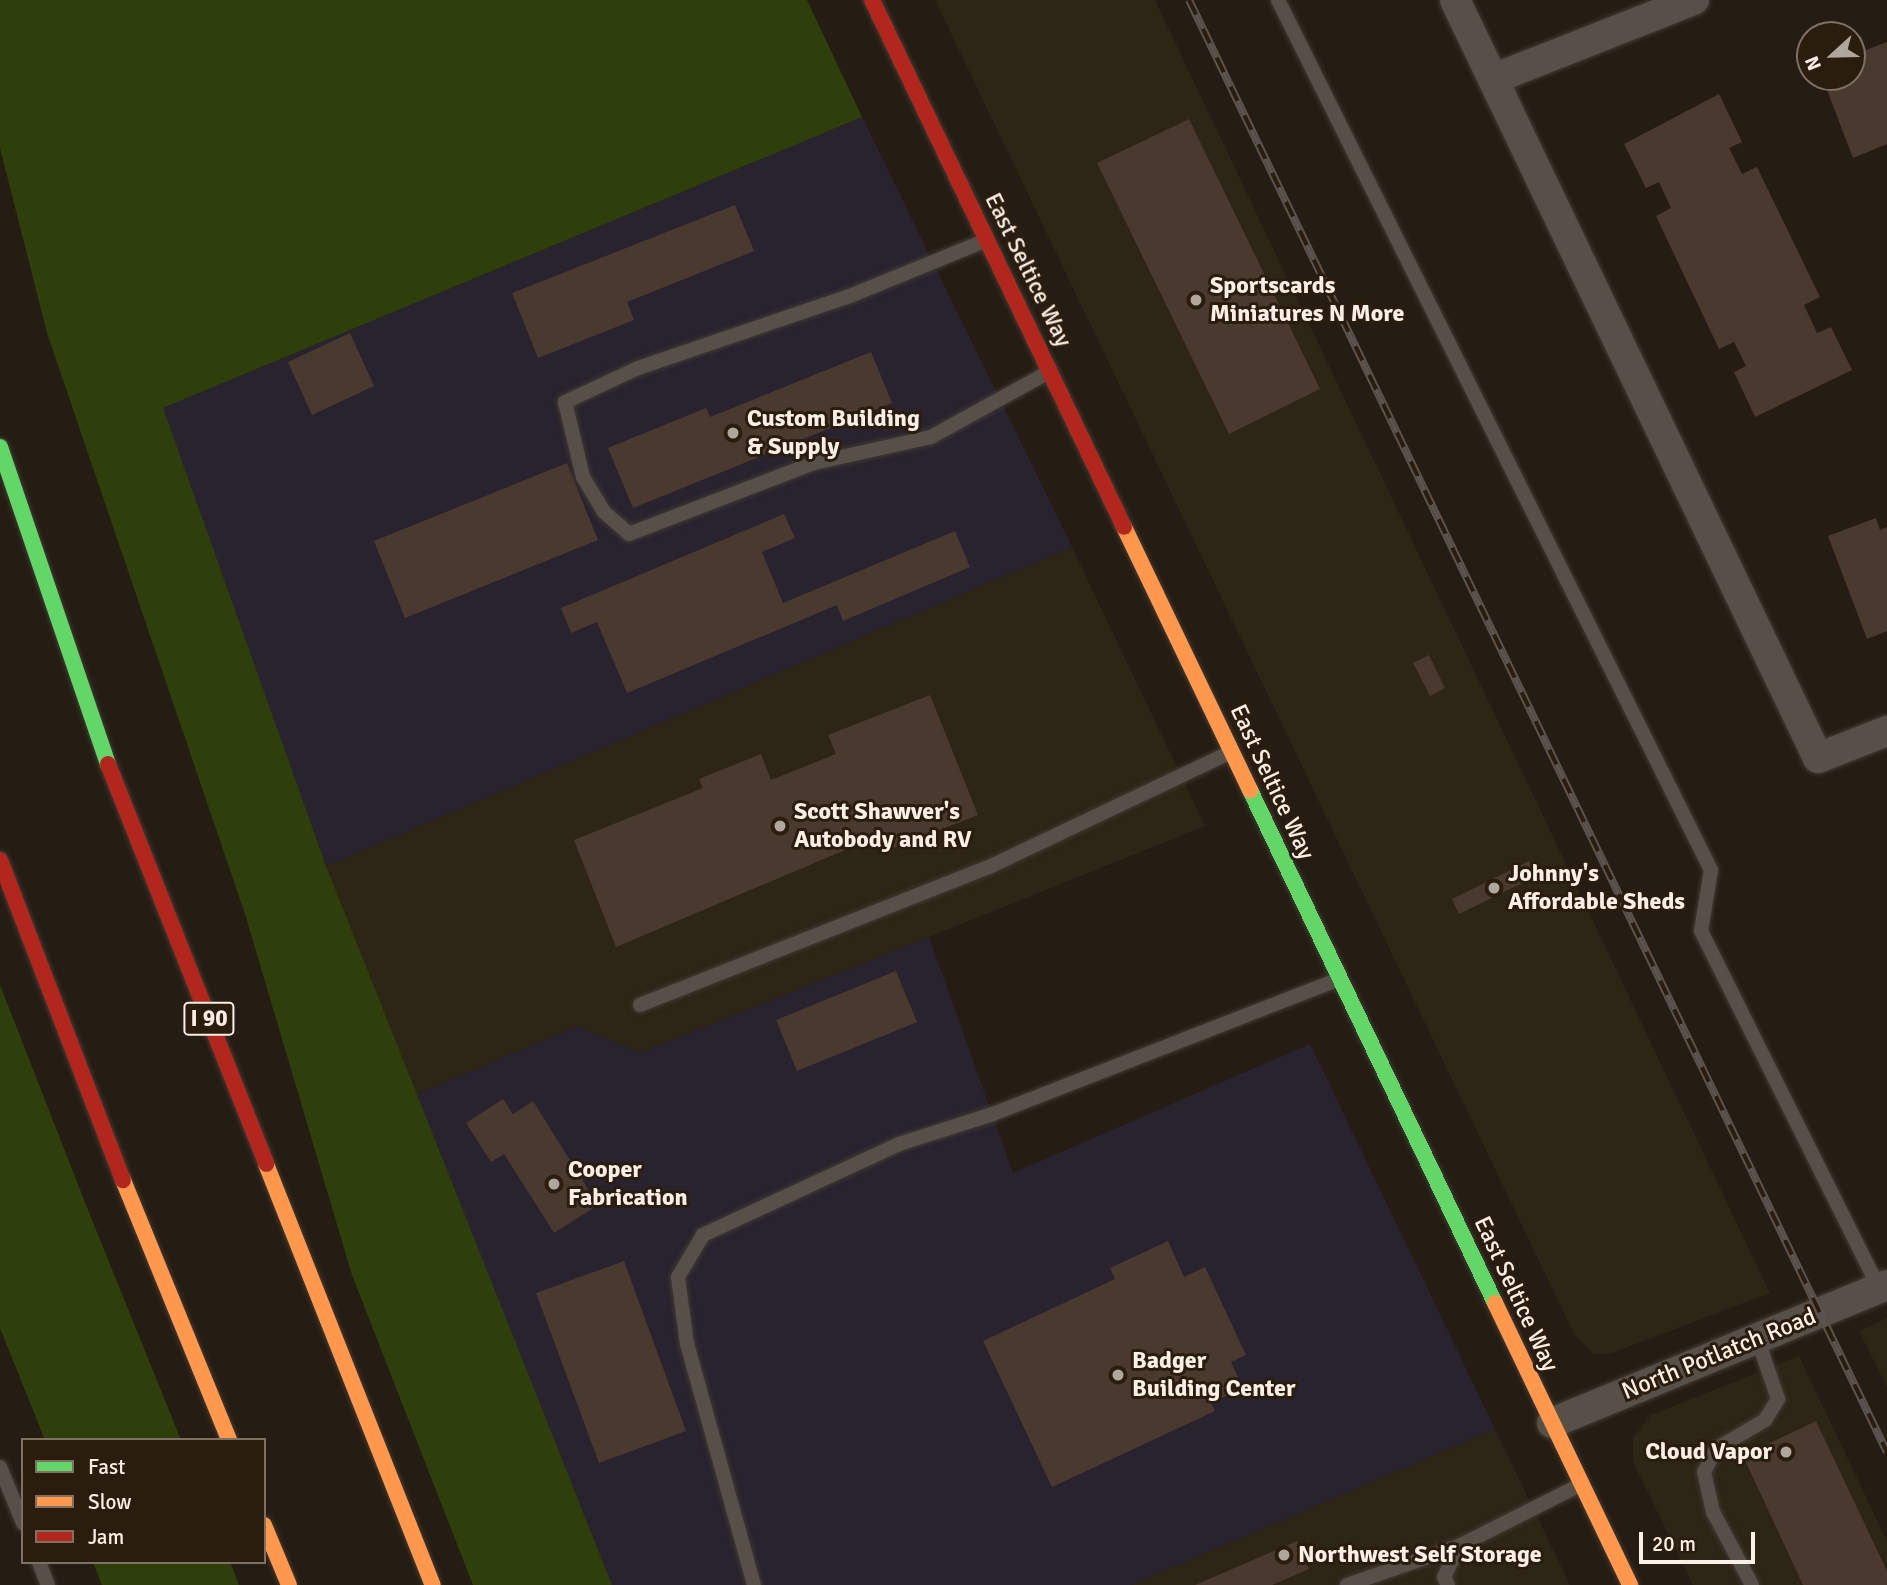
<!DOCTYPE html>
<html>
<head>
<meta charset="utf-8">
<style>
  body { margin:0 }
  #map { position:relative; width:1887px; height:1585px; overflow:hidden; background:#251d14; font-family:Signika,sans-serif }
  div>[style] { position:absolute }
  .commercial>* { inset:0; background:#2d2516 }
  .industrial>* { inset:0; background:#29232f }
  .green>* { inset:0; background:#2f3f0c }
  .building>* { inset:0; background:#4a392f }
  .roads { filter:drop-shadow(0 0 2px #413a33) drop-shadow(0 0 2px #413a33) }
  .lane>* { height:14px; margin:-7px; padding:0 7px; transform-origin:7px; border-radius:7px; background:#565049 }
  .street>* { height:30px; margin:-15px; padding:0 15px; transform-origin:15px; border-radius:15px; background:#565049 }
  .fast>* { height:16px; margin:-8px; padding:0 8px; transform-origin:8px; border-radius:8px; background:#63d668 }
  .slow>* { height:16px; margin:-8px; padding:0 8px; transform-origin:8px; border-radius:8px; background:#ff974d }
  .jam>* { height:16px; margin:-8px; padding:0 8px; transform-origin:8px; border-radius:8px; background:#b3261e }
  .rail>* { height:8px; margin-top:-4px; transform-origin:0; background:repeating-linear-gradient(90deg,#2b1d0e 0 16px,#5b544e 0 32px); box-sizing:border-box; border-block:2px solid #5b544e }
  .dots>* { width:19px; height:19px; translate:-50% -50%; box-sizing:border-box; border:4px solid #2b1d0e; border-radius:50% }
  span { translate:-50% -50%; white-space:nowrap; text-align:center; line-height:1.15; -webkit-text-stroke:6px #2b1d0e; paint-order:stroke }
  .shield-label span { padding:2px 5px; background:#2b1d0e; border:2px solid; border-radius:5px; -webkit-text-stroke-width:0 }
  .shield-label { font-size:23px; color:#faf0e6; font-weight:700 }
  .street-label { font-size:24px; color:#faf0e6 }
  .poi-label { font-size:24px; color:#faf0e6; font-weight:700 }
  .left { translate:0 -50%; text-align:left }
  .right { translate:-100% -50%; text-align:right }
  .legend { position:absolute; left:21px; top:1438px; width:245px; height:126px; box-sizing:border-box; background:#2b1d0e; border:2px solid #7e7164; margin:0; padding:9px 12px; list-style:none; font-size:21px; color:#faf0e6 }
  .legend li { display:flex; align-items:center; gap:14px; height:35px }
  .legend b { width:35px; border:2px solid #7e7164 }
  .north { position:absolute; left:1796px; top:21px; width:70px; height:70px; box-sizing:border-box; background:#2b1d0e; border:2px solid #7e7164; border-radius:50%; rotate:248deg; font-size:19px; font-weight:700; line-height:28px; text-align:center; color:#faf0e6 }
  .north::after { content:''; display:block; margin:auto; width:24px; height:32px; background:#afa69c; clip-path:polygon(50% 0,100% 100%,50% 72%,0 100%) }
  .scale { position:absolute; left:1639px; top:1532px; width:116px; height:32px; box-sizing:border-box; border:4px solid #faf0e6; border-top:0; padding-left:9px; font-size:21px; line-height:24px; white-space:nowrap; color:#faf0e6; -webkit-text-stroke:5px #2b1d0e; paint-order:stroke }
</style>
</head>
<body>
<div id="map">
  <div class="commercial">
    <div style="clip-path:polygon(935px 0,1155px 0,1770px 1293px,1612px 1353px,1594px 1354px,1574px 1334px)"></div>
    <div style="clip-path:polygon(1072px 547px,1205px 826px,640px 1053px,578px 1026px,415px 1095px,326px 866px)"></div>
    <div style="clip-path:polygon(1887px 1318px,1887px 1387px,1859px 1331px)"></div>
    <div style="clip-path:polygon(1799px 1356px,1887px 1541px,1887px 1585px,1693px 1585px,1633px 1462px,1633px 1438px,1651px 1415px)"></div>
    <div style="clip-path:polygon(1495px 1429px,1570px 1585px,1131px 1585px)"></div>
  </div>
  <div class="industrial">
    <div style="clip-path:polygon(862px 117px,1072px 547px,326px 866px,158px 410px)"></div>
    <div style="clip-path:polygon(929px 937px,1013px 1173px,1310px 1044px,1495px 1429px,1131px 1585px,612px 1585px,415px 1095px,578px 1026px,640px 1053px)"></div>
  </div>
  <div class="green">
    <div style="clip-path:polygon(0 0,807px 0,862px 117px,163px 408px,326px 866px,612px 1585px,473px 1585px,352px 1275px,245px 914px,47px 333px,0 148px)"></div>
    <div style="clip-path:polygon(0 985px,88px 1210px,181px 1440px,45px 1440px,0 1328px)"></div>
    <div style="clip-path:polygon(93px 1562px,230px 1562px,239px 1585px,102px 1585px)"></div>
  </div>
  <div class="building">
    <div style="clip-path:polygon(1861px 36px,1866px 50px,1887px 42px,1887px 144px,1853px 158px,1822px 77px,1852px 77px,1852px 40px)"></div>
    <div style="clip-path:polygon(1719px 94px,1742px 142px,1729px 148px,1742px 174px,1757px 167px,1820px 297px,1804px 305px,1817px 333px,1831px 327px,1852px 370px,1755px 417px,1734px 372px,1746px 366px,1734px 342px,1719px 349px,1656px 216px,1671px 208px,1659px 182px,1646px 188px,1624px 144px)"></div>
    <div style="clip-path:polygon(1189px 119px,1320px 389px,1229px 434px,1097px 163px)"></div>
    <div style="clip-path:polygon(735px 205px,754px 251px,627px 302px,634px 320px,538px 358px,512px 293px)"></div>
    <div style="clip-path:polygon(350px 333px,374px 386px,312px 415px,288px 362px)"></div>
    <div style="clip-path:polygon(871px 352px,892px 403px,633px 508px,608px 448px,706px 408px,710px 417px)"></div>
    <div style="clip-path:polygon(567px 463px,598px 540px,405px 618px,374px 541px)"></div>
    <div style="clip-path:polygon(784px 514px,795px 538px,762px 552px,783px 603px,955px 531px,970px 567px,843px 621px,837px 605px,627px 693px,597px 622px,571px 633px,561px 608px)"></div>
    <div style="clip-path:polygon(1876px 518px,1880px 530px,1887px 527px,1887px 631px,1867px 639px,1828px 536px)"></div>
    <div style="clip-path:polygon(1429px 655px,1445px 688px,1430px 696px,1413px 663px)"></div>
    <div style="clip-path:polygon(930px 695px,978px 815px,884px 852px,878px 836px,616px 947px,574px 840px,703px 788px,699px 779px,761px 754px,771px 780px,836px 754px,828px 735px)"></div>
    <div style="clip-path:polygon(1529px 861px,1537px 876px,1459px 914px,1452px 899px)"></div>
    <div style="clip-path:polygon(896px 971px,917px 1022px,797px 1071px,776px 1020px)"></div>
    <div style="clip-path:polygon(503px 1099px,513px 1114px,533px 1101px,598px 1205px,554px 1233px,504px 1154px,491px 1162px,466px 1123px)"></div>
    <div style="clip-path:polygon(1168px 1241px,1184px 1277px,1205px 1267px,1246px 1355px,1231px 1362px,1243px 1388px,1211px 1403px,1215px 1411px,1052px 1487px,983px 1341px,1115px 1279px,1110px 1268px)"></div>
    <div style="clip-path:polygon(624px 1261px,686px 1431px,599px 1463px,536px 1293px)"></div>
    <div style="clip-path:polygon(1816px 1421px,1887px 1571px,1887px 1585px,1803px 1585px,1743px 1456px)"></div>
    <div style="clip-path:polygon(1297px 1541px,1309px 1569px,1272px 1585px,1195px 1585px)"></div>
  </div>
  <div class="roads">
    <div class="lane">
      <div style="left:1278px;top:0;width:972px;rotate:63.54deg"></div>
      <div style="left:1711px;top:870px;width:62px;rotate:99.3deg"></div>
      <div style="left:1701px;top:931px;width:399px;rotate:63.5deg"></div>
      <div style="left:987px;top:240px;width:151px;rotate:157.8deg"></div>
      <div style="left:847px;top:297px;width:221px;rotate:161.2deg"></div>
      <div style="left:638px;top:368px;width:81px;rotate:155deg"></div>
      <div style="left:565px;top:402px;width:77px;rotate:76.5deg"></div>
      <div style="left:583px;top:477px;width:41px;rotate:59deg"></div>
      <div style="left:604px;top:512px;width:33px;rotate:41deg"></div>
      <div style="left:629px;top:534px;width:198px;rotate:-21deg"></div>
      <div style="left:814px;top:463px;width:120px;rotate:-12.5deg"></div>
      <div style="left:931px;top:437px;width:132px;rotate:-28.9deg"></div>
      <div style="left:640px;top:1005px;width:378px;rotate:-21.6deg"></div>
      <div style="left:991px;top:866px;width:266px;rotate:-25.4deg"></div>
      <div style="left:0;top:1467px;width:61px;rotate:67.7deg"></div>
      <div style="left:39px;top:1562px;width:25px;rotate:69deg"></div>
      <div style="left:754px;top:1585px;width:250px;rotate:-105.5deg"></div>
      <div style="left:687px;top:1344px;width:68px;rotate:-97.7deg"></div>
      <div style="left:678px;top:1277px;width:49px;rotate:-59.2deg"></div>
      <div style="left:703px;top:1235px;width:216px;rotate:-24.9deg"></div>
      <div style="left:899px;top:1144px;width:99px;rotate:-17.7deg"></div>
      <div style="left:993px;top:1114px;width:371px;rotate:-21.3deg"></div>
      <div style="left:1347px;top:1585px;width:119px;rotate:-19.2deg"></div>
      <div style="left:1459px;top:1546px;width:136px;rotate:-26.8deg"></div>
      <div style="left:1448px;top:1585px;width:9px;rotate:-117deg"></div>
      <div style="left:1444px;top:1577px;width:34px;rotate:-64deg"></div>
      <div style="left:1752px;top:1585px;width:83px;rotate:-118.1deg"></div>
      <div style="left:1713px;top:1512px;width:41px;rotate:-102.7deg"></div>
      <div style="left:1704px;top:1472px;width:26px;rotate:-62deg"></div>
      <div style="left:1716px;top:1449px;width:57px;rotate:-30.6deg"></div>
      <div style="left:1765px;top:1420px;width:25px;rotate:-58deg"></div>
      <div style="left:1778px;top:1399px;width:65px;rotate:-109deg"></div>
    </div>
    <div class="street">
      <div style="left:1455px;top:0;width:840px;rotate:64.41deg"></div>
      <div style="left:1818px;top:758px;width:74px;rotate:-21.4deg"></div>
      <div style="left:1493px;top:79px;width:216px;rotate:-21.5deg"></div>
      <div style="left:1552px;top:1423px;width:362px;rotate:-22.4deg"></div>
    </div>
    <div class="fast">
      <div style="left:0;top:447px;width:335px;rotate:71.2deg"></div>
      <div style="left:1250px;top:790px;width:569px;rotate:64.47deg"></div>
    </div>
    <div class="slow">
      <div style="left:1124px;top:527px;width:292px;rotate:64.4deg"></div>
      <div style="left:266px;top:1164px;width:453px;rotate:68.4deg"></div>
      <div style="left:123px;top:1180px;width:281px;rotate:67.8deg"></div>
      <div style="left:1495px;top:1303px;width:313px;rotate:64.4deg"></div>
      <div style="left:264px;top:1525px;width:65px;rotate:67.4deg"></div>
    </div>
    <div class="jam">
      <div style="left:872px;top:0;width:584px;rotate:64.44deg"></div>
      <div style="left:108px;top:764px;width:430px;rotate:68.4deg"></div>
      <div style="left:0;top:860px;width:343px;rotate:69deg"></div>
    </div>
  </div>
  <div class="rail">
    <div style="left:1189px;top:0;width:1611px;rotate:64.33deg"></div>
  </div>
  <div class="dots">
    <div style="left:1196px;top:300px;background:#afa69c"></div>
    <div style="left:733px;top:433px;background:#afa69c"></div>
    <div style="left:780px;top:826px;background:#afa69c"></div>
    <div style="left:1494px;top:888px;background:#afa69c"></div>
    <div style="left:554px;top:1184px;background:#afa69c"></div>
    <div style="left:1118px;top:1375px;background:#afa69c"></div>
    <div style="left:1786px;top:1452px;background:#afa69c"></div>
    <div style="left:1284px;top:1555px;background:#afa69c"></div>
  </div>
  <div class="shield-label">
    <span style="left:209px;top:1019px">I 90</span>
  </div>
  <div class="street-label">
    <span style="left:1028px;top:270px;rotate:64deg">East Seltice Way</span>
    <span style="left:1272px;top:782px;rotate:65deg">East Seltice Way</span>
    <span style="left:1516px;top:1294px;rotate:65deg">East Seltice Way</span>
    <span style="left:1719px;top:1354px;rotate:-22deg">North Potlatch Road</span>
  </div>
  <div class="poi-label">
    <span class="left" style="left:1210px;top:300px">Sportscards<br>Miniatures N More</span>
    <span class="left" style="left:747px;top:433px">Custom Building<br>&amp; Supply</span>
    <span class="left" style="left:794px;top:826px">Scott Shawver's<br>Autobody and RV</span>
    <span class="left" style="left:1508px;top:888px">Johnny's<br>Affordable Sheds</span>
    <span class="left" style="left:568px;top:1184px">Cooper<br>Fabrication</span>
    <span class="left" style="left:1132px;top:1375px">Badger<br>Building Center</span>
    <span class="right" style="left:1772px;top:1452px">Cloud Vapor</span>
    <span class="left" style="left:1298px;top:1555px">Northwest Self Storage</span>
  </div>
  <ul class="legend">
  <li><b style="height:9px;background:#63d668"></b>Fast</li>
  <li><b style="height:9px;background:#ff974d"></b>Slow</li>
  <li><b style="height:9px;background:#b3261e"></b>Jam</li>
  </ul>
  <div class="north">N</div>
  <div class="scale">20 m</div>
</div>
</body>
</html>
